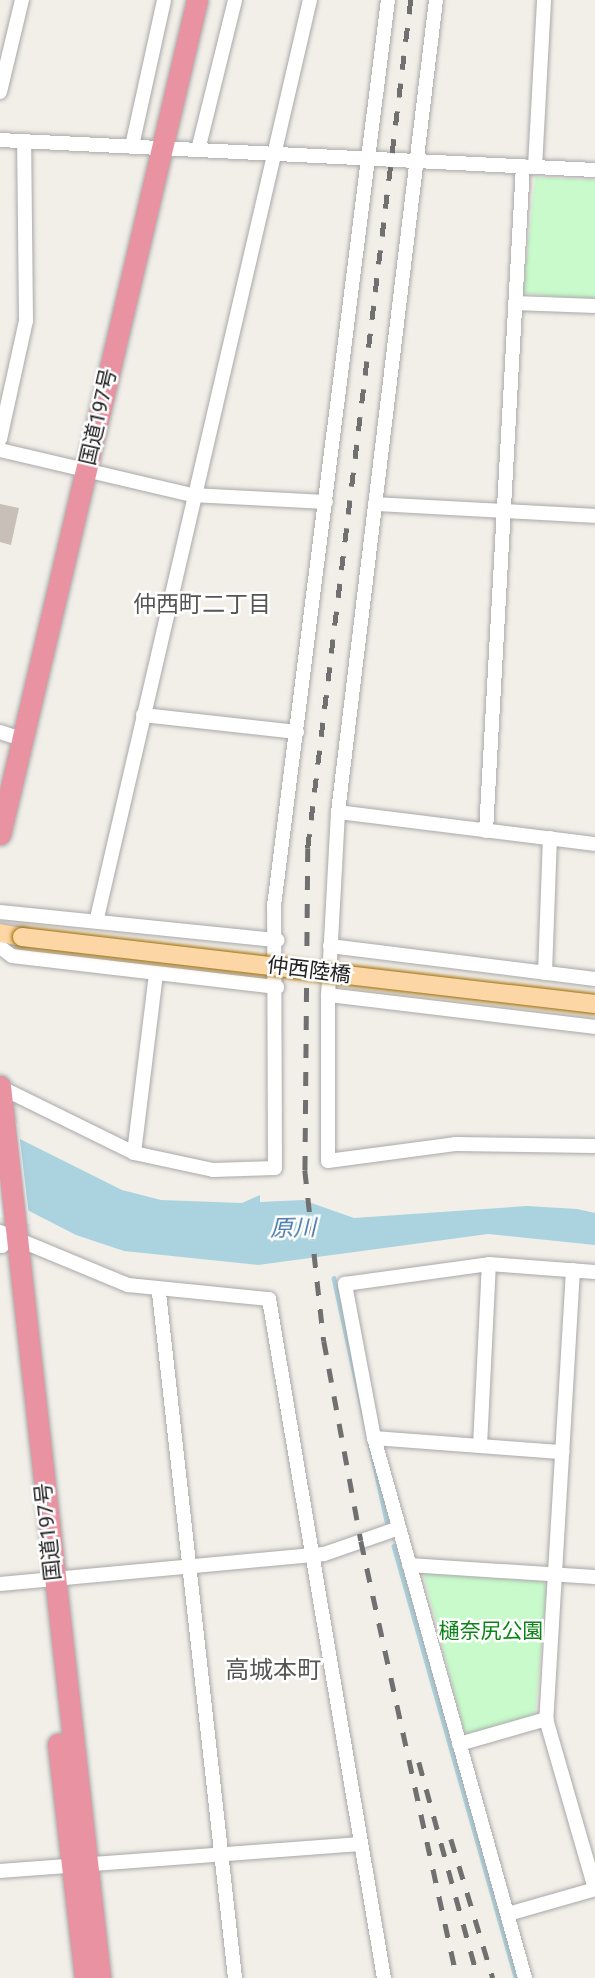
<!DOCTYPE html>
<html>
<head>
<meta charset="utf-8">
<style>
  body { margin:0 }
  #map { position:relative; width:595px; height:1978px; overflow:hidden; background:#f2efe9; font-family:Roboto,"Noto Sans JP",sans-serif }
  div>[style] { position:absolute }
  .park>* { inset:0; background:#c8facc }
  .water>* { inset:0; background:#aad3df }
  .pier>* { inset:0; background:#fff }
  .stream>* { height:4.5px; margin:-2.25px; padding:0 2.25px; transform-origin:2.25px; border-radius:2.25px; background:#aad3df }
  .building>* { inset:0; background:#c7bfb8 }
  .roads { filter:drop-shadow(0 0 2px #a9a9a9) drop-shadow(0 0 2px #a9a9a9) }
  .minor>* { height:14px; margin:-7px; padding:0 7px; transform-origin:7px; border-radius:7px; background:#fff }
  .major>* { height:18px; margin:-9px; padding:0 9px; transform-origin:9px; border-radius:9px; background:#fcd6a4 }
  .highway>* { height:21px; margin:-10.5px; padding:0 10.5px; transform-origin:10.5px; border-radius:10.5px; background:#e892a2 }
  .rail>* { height:4.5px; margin-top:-2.25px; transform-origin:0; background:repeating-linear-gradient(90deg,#707070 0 14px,transparent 0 28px) }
  .bridges { filter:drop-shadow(0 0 2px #a06b00) drop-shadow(0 0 2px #a06b00) }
  .major-bridge>* { height:18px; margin:-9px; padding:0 9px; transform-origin:9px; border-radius:9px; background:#fcd6a4 }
  span { translate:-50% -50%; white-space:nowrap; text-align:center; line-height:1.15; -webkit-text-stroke:5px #fff; paint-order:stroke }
  .street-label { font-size:21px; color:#222 }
  .park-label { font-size:21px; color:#0c8416 }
  .neighbourhood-label { font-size:23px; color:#555 }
  .water-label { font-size:23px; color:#4a7aab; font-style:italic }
  .quarter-label { font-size:24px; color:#555 }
</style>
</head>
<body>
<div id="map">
  <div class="park">
    <div style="clip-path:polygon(535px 177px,595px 180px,595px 301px,523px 293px)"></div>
    <div style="clip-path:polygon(423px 1572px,542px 1581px,547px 1587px,535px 1716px,470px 1734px,464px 1730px)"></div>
  </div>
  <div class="water">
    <div style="clip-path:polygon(0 1129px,122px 1190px,161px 1200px,242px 1203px,260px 1195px,260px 1202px,303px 1200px,354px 1218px,527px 1206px,577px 1209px,595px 1213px,595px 1245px,488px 1234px,258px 1265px,124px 1251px,76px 1235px,0 1196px)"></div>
  </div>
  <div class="pier">
    <div style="clip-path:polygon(0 1113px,18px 1124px,30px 1224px,0 1217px)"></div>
  </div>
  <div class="stream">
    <div style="left:334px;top:1278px;width:249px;rotate:77.7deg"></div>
    <div style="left:394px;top:1546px;width:449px;rotate:74.2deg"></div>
  </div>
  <div class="building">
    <div style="clip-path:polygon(0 504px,19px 508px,11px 545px,0 542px)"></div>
  </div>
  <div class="roads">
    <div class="minor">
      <div style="left:436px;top:0;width:818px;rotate:96.88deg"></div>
      <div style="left:338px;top:812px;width:183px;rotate:93.1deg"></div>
      <div style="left:328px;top:995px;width:166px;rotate:90deg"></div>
      <div style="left:328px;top:1161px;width:128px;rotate:-7.6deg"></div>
      <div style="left:455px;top:1144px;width:140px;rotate:0.8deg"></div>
      <div style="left:0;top:92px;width:95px;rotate:-76.6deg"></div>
      <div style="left:0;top:140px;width:596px;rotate:2.89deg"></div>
      <div style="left:132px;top:146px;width:149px;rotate:-77.6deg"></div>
      <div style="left:198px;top:150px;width:154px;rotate:-76.1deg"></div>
      <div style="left:535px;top:167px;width:167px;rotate:-86.9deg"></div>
      <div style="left:515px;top:303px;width:80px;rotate:2.1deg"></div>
      <div style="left:0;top:439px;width:121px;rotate:-77.6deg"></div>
      <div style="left:26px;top:321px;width:180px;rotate:-90.6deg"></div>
      <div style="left:0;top:450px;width:197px;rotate:13.2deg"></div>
      <div style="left:192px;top:495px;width:134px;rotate:3deg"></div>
      <div style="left:375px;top:504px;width:220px;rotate:3.1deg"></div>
      <div style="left:143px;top:715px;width:155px;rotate:6.3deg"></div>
      <div style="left:0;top:732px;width:23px;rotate:18deg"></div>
      <div style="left:338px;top:812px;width:259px;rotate:7.1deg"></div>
      <div style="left:486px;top:831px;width:666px;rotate:-86.82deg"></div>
      <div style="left:0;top:912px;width:279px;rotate:5.8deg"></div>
      <div style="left:97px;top:918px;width:942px;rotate:-76.94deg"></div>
      <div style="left:330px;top:946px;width:267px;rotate:7.1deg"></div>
      <div style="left:0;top:947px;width:15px;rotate:37deg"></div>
      <div style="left:12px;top:956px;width:267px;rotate:6.7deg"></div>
      <div style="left:545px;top:973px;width:135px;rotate:-87.9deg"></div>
      <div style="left:328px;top:995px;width:269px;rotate:6.8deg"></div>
      <div style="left:0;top:1087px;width:149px;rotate:26.2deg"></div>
      <div style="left:134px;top:1153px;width:81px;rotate:12.1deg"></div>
      <div style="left:213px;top:1170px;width:62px;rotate:-1.8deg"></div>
      <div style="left:275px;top:1168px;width:262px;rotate:-90.2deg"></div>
      <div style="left:274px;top:906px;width:913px;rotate:-82.83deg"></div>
      <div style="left:134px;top:1153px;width:180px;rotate:-83deg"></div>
      <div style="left:0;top:1232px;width:139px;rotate:22.5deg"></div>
      <div style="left:128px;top:1285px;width:142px;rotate:5.7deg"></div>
      <div style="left:269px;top:1299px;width:689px;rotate:80.39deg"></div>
      <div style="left:0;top:1246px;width:2px"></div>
      <div style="left:573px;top:1270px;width:450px;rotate:93.4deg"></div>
      <div style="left:546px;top:1719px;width:177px;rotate:73.9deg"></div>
      <div style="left:159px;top:1293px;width:689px;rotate:83.67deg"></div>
      <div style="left:374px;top:1438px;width:189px;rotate:4.3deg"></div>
      <div style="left:480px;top:1446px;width:182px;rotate:-87.2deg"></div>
      <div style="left:409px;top:1565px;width:186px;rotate:3.7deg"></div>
      <div style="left:0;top:1584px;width:325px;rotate:-5.3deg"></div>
      <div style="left:324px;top:1554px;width:79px;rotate:-19.1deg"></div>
      <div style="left:459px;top:1744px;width:91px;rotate:-16deg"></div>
      <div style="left:0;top:1871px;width:361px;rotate:-4.3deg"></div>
      <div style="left:508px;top:1914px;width:91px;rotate:-16deg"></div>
      <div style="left:525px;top:1978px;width:561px;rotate:-105.62deg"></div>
      <div style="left:374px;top:1438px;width:157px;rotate:-100.7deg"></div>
      <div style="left:345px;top:1284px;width:145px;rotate:-7.9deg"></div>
      <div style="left:489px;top:1264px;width:106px;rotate:4.3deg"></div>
    </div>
    <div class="major">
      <div style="left:0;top:933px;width:22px;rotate:10deg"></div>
    </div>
    <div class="highway">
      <div style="left:0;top:834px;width:857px;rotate:-76.71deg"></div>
      <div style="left:0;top:1086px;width:898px;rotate:83.6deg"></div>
      <div style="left:58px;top:1744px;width:236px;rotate:83.4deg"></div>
    </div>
  </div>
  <div class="rail">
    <div style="left:411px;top:0;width:854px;rotate:96.93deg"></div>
    <div style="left:308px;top:848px;width:322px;rotate:90.5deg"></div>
    <div style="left:305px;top:1170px;width:172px;rotate:83.7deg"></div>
    <div style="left:324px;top:1341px;width:203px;rotate:79.5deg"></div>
    <div style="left:361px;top:1541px;width:447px;rotate:77.6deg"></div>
    <div style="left:419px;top:1762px;width:224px;rotate:74.7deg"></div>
    <div style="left:451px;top:1839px;width:145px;rotate:73.2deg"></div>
  </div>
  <div class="bridges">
    <div class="major-bridge">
      <div style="left:22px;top:937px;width:577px;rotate:6.67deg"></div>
    </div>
  </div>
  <div class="street-label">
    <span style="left:98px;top:417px;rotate:-77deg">国道197号</span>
    <span style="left:309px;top:970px;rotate:7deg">仲西陸橋</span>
    <span style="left:48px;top:1532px;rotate:-96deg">国道197号</span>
  </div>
  <div class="park-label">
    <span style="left:491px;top:1631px">樋奈尻公園</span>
  </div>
  <div class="neighbourhood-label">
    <span style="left:202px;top:605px">仲西町二丁目</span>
  </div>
  <div class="water-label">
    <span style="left:293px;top:1229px;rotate:-1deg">原川</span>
  </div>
  <div class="quarter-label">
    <span style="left:273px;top:1671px">高城本町</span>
  </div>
</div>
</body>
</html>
